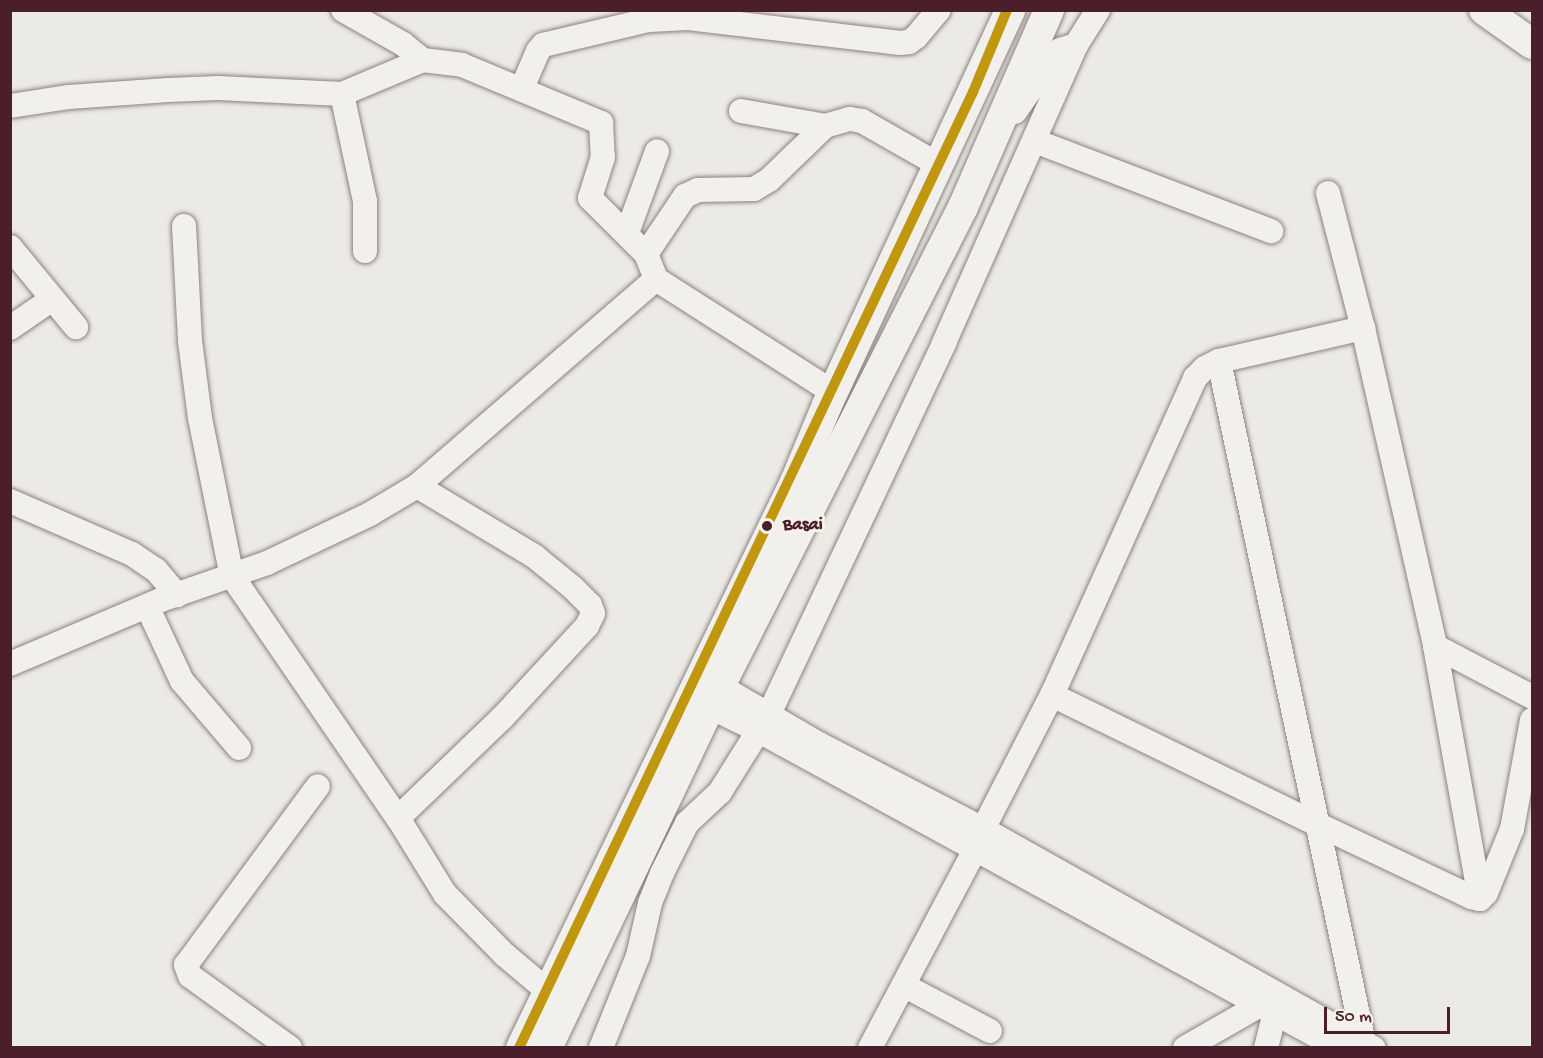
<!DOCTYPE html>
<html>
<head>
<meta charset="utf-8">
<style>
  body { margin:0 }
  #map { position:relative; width:1543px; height:1058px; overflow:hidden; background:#eceae4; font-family:"Gochi Hand",sans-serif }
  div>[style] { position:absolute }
  .roads { filter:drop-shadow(0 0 2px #8b8282) drop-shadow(0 0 2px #8b8282) }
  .minor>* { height:24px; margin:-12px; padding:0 12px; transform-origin:12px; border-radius:12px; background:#f1f0ec }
  .major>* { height:30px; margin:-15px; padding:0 15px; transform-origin:15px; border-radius:15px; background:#f1f0ec }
  .metro-1>* { height:10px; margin:-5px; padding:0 5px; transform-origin:5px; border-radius:5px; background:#c0970f }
  .dots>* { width:16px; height:16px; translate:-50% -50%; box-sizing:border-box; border:3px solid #f7f3e8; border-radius:50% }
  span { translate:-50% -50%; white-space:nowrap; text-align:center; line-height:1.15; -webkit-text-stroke:6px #f7f3e8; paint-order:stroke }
  .stop-label { font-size:18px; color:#4a1f2b; font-weight:700 }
  .left { translate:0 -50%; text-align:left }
  .frame { position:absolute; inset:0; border:12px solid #4a1f2b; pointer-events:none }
  .scale { position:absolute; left:1324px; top:1007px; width:126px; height:27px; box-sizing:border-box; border:3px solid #4a1f2b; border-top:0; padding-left:8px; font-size:18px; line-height:21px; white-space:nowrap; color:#4a1f2b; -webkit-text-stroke:4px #f7f3e8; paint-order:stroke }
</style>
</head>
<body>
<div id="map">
  <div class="roads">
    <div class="minor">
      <div style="left:343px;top:10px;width:69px;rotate:29.5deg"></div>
      <div style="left:403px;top:44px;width:26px;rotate:39deg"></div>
      <div style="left:522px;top:88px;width:40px;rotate:-66.6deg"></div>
      <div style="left:538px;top:51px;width:8px;rotate:-50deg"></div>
      <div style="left:543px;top:45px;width:109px;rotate:-13.3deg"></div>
      <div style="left:649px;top:20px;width:39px;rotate:-3deg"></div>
      <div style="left:688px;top:18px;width:214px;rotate:6.7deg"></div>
      <div style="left:901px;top:43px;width:8px;rotate:-7deg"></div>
      <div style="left:909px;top:42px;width:9px;rotate:-36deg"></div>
      <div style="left:916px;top:37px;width:35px;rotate:-50deg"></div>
      <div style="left:342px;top:94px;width:109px;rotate:77.9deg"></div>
      <div style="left:365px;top:201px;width:50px;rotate:90deg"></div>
      <div style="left:10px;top:106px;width:60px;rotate:-8.7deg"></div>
      <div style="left:69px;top:97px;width:99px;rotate:-4deg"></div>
      <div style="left:168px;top:90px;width:50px;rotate:-2.3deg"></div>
      <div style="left:218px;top:88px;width:124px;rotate:2.8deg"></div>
      <div style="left:342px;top:94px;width:88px;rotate:-22.8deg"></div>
      <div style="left:423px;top:60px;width:39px;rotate:7deg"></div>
      <div style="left:462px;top:65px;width:151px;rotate:22.6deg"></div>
      <div style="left:601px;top:123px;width:34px;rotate:87deg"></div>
      <div style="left:603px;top:157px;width:43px;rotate:107.6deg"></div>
      <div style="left:590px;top:198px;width:79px;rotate:45deg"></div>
      <div style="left:646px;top:254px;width:27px;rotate:68deg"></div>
      <div style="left:656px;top:279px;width:210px;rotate:32.6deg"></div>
      <div style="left:741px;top:111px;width:85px;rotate:10.1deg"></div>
      <div style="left:825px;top:126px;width:26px;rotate:-16deg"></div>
      <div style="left:850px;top:119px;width:12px;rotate:9deg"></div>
      <div style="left:862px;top:121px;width:89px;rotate:29.7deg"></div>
      <div style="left:1015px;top:112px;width:68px;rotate:-55.1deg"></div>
      <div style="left:1054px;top:56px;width:8px;rotate:-45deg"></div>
      <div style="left:1060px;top:50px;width:17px;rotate:-17deg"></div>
      <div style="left:1035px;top:141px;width:253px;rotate:20.9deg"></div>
      <div style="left:1328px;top:193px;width:139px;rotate:75.5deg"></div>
      <div style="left:1363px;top:328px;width:326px;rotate:77.2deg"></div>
      <div style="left:1435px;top:646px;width:257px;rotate:79.9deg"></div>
      <div style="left:184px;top:226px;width:115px;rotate:87deg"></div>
      <div style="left:190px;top:341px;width:78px;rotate:82.6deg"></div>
      <div style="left:200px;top:418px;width:161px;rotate:78.6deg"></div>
      <div style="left:232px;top:576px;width:293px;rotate:55.6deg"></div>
      <div style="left:398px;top:818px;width:89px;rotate:58.3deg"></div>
      <div style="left:445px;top:894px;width:86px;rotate:45.5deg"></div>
      <div style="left:505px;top:955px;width:57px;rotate:40.1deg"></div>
      <div style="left:627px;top:233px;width:87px;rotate:-69.9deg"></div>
      <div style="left:10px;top:247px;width:104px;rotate:50.5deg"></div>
      <div style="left:646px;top:254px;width:70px;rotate:-56.1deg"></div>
      <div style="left:685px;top:196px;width:14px;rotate:-25deg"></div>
      <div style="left:698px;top:190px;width:56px;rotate:-1deg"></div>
      <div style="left:754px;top:189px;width:17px;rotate:-31deg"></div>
      <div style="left:769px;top:180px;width:78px;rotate:-44deg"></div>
      <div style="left:10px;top:328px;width:51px;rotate:-34.6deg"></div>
      <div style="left:1219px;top:361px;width:697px;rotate:78deg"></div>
      <div style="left:10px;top:501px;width:133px;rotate:23.5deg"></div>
      <div style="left:132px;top:554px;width:29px;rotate:34deg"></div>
      <div style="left:156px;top:570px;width:33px;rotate:50deg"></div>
      <div style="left:147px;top:606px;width:83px;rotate:65deg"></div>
      <div style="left:182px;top:681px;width:88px;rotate:49.6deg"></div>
      <div style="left:1435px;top:646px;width:110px;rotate:27.7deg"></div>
      <div style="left:10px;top:664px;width:164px;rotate:-23deg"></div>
      <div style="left:161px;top:600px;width:112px;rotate:-19.2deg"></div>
      <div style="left:267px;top:563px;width:114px;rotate:-25.4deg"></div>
      <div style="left:370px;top:514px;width:55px;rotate:-30.8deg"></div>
      <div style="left:417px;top:486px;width:316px;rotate:-40.9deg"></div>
      <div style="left:706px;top:678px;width:131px;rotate:30.3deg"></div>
      <div style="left:819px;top:744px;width:185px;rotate:27.4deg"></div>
      <div style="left:983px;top:829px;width:448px;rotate:29.3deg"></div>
      <div style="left:1052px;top:695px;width:297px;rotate:26deg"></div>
      <div style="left:1319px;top:825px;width:168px;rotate:25.3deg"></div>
      <div style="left:1471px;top:897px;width:9px;rotate:13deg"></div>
      <div style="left:694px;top:699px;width:72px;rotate:26.2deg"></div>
      <div style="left:759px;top:731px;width:661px;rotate:28.66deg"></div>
      <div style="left:398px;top:818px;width:146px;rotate:-43.9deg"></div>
      <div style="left:503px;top:717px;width:124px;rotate:-47.3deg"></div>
      <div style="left:587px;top:626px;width:14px;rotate:-65deg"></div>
      <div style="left:593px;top:613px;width:9px;rotate:-111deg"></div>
      <div style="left:590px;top:605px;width:25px;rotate:-135deg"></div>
      <div style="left:572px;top:587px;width:49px;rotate:-140.8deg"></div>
      <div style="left:534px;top:556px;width:136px;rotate:-149.1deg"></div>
      <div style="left:983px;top:829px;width:151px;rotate:-62.8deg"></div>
      <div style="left:1052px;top:695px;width:348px;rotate:-65.7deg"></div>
      <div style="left:1195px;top:378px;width:14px;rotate:-45deg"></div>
      <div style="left:1205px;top:368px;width:16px;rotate:-27deg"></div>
      <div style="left:1219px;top:361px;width:148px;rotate:-12.9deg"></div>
      <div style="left:1480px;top:899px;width:8px;rotate:-45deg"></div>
      <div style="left:1486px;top:893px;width:69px;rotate:-67.9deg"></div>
      <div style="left:1512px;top:829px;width:111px;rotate:-79.6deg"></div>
      <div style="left:905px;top:986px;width:96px;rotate:27.9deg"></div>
      <div style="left:290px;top:1048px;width:123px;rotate:-144.2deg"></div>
      <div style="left:190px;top:976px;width:12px;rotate:-110deg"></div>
      <div style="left:186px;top:965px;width:222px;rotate:-53.6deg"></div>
      <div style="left:601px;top:1048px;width:99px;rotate:-68.1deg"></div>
      <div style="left:638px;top:956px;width:54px;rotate:-77.2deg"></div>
      <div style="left:650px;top:903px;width:32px;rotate:-68deg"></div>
      <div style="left:662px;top:873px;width:56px;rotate:-63.4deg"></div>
      <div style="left:687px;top:823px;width:45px;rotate:-43.2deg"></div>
      <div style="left:720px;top:792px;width:92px;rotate:-57.9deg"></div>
      <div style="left:769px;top:714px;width:410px;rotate:-64.7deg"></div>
      <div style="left:944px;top:343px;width:326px;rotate:-66.1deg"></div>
      <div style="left:1076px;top:45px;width:41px;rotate:-57.8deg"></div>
      <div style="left:870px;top:1048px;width:224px;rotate:-62.1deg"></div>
      <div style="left:1185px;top:1048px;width:86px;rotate:-29.8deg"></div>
      <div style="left:1266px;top:1048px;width:36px;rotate:-76deg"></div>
    </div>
    <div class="major">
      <div style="left:1484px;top:10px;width:59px;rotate:35.3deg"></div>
      <div style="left:521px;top:1048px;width:629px;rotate:-64.17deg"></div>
      <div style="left:795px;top:482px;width:83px;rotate:-67.4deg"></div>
      <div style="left:827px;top:405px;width:435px;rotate:-65.1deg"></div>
      <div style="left:547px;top:1048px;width:401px;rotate:-64.5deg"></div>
      <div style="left:720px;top:686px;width:537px;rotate:-63.1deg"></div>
      <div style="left:963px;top:207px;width:215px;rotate:-66.4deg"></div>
    </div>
  </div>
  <div class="metro-1">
    <div style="left:519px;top:1048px;width:1058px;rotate:-64.6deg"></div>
    <div style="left:973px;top:92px;width:89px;rotate:-67.5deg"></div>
  </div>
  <div class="dots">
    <div style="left:767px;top:526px;background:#4a1f2b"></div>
  </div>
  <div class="stop-label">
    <span class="left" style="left:783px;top:526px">Basai</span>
  </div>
  <div class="frame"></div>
  <div class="scale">50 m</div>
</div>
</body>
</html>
